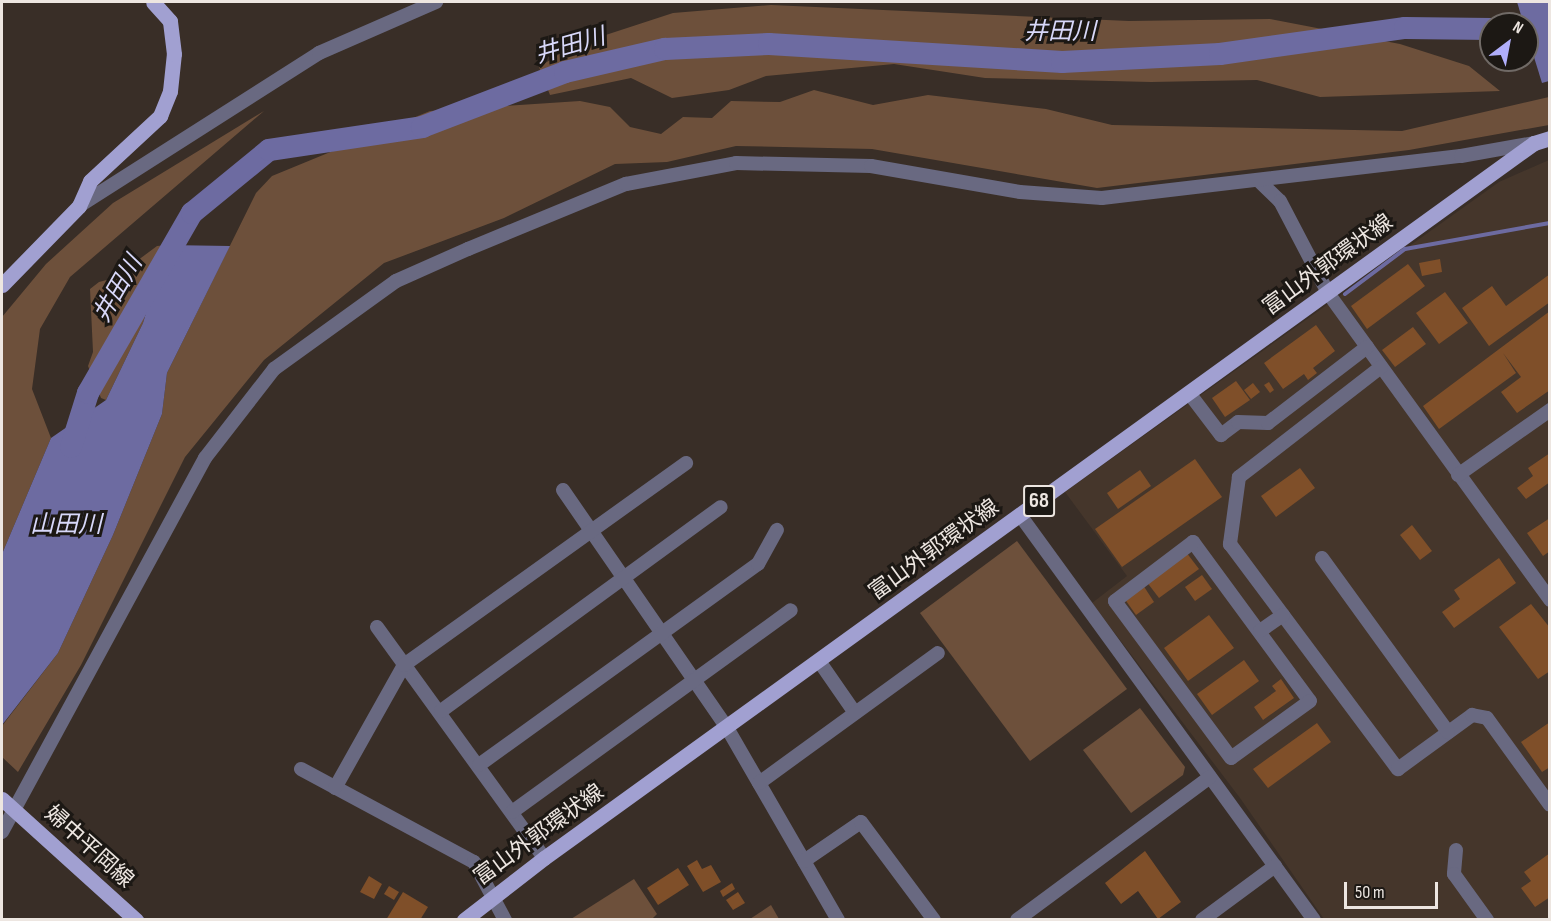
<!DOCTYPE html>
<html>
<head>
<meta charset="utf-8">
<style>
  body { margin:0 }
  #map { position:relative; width:1551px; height:921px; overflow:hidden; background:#392e27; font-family:"Sofia Sans Condensed","Noto Sans JP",sans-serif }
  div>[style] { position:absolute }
  .built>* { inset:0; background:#45362b }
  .green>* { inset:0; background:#6d503b }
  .water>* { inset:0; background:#6d6ba1 }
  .stream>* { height:4px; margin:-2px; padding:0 2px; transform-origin:2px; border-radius:2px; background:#6d6ba1 }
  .river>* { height:22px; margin:-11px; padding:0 11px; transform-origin:11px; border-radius:11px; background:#6d6ba1 }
  .building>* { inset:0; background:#7f4f29 }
  .minor>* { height:14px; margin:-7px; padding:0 7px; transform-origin:7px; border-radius:7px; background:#696981 }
  .major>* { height:15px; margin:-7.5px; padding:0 7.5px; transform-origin:7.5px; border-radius:7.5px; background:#a1a0d1 }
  span { translate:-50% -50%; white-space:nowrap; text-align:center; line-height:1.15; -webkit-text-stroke:6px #1c1814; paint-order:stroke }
  .shield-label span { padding:2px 4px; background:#1c1814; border:2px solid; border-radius:4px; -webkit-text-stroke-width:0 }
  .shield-label { font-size:21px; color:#ede6e1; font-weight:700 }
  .street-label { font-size:22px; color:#ede6e1 }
  .water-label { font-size:24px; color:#d8d8f9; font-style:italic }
  .frame { position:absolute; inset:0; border:3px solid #ede6e1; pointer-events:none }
  .north { position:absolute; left:1479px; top:12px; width:60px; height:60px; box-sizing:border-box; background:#1c1814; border:2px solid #706a66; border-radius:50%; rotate:32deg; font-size:16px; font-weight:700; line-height:24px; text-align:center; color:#ede6e1 }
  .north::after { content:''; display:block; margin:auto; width:21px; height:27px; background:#b0aefa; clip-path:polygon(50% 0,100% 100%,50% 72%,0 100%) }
  .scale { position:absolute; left:1344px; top:882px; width:94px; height:27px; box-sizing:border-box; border:3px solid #ede6e1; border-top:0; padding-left:8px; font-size:18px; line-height:21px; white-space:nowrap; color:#ede6e1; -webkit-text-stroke:4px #1c1814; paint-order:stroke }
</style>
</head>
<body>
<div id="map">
  <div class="built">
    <div style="clip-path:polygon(1549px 160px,1549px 919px,1324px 919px,1240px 798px,1092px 603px,1127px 576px,1065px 492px,1499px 182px)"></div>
  </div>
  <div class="green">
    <div style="clip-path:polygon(771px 5px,1129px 21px,1270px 19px,1400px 44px,1469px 66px,1500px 91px,1320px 97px,1257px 80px,1151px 82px,985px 78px,894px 64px,766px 76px,729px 90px,672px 98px,631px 78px,550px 95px,539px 67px,572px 46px,673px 13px)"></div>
    <div style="clip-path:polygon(814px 90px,873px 105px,928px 95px,1046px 109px,1112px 125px,1402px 131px,1549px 97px,1549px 125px,1409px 150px,1097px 188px,872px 149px,736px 146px,667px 162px,615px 164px,504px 218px,384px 263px,264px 360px,185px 457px,81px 665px,18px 772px,2px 757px,2px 726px,58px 653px,113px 535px,162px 414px,167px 373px,256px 193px,272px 176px,430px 111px,580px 101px,610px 107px,630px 127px,661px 134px,683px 117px,712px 118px,731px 101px,780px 102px)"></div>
    <div style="clip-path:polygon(264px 111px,70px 277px,40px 329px,32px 389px,51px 438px,2px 554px,2px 317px,46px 264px,113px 203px)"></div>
    <div style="clip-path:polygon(167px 245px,143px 323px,106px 400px,101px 398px,88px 366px,93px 352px,90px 289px,99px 282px,114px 278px,157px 246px)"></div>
    <div style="clip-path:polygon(1017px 541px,1127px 689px,1030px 761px,920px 613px)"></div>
    <div style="clip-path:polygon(1140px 708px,1185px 767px,1183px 775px,1131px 813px,1083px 750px)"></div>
    <div style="clip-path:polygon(634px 879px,657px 914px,652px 919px,571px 919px)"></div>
    <div style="clip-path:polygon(771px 905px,779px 919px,750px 919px)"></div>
  </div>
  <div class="water">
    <div style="clip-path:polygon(1517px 2px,1549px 2px,1549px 81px,1542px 83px)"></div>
    <div style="clip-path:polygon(167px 245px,230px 246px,167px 373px,162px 414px,113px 535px,58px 653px,2px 725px,2px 554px,51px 438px,106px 400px,143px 323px)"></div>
  </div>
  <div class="stream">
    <div style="left:1345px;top:294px;width:75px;rotate:-36.9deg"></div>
    <div style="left:1405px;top:249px;width:147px;rotate:-10.2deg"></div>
  </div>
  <div class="river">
    <div style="left:71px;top:447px;width:57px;rotate:-72.5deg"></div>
    <div style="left:88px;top:393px;width:208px;rotate:-60deg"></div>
    <div style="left:192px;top:213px;width:99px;rotate:-39.3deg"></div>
    <div style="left:269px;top:150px;width:155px;rotate:-8.5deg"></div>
    <div style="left:422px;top:127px;width:153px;rotate:-21deg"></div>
    <div style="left:565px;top:72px;width:103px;rotate:-13deg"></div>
    <div style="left:665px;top:49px;width:104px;rotate:-2.8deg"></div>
    <div style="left:769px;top:44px;width:294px;rotate:3.5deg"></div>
    <div style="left:1062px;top:62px;width:158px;rotate:-2.9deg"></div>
    <div style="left:1220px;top:54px;width:187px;rotate:-8deg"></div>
    <div style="left:1405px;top:28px;width:86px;rotate:0.7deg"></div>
  </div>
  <div class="building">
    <div style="clip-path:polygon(1440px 259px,1442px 272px,1422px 276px,1419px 263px)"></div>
    <div style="clip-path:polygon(1408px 264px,1425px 286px,1367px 329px,1351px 306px)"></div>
    <div style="clip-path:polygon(1550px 274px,1550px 302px,1489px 346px,1462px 308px,1492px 286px,1506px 306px)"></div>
    <div style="clip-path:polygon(1445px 292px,1468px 323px,1439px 344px,1416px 313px)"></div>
    <div style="clip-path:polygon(1550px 311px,1550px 390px,1517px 413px,1501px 392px,1521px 377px,1503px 353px,1516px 373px,1439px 429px,1423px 406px)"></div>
    <div style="clip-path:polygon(1316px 325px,1335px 351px,1313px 368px,1317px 373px,1308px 380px,1304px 374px,1283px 389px,1264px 363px)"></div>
    <div style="clip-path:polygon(1413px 327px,1426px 344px,1395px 367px,1382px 350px)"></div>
    <div style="clip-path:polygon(1236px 381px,1250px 400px,1225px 417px,1212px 398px)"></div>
    <div style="clip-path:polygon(1269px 382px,1274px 390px,1270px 393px,1264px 385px)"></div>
    <div style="clip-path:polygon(1253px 383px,1260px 392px,1251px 399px,1244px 390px)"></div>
    <div style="clip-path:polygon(1550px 453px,1550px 482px,1526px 499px,1517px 488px,1533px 476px,1528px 468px)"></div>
    <div style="clip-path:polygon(1195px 459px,1222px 497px,1122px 567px,1095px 529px)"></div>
    <div style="clip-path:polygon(1300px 468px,1315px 488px,1276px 517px,1261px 496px)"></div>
    <div style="clip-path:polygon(1140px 470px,1151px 486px,1118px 509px,1107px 493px)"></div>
    <div style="clip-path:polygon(1550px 518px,1550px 551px,1543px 556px,1527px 533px)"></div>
    <div style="clip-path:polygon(1412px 525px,1432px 551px,1420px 560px,1400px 535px)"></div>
    <div style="clip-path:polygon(1186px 552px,1199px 569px,1159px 598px,1146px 581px)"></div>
    <div style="clip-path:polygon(1499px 558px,1516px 583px,1454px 628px,1442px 612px,1460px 599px,1454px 590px)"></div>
    <div style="clip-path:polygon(1202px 575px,1212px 589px,1195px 601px,1185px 587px)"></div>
    <div style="clip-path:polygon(1143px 585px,1154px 602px,1136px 615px,1124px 598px)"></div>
    <div style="clip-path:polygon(1531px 604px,1550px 628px,1550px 671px,1538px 679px,1499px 627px)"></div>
    <div style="clip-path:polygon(1209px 615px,1234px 648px,1188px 681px,1164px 648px)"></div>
    <div style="clip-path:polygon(1244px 660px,1259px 681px,1212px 715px,1197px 694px)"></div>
    <div style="clip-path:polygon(1281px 679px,1294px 698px,1263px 720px,1254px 707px,1276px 691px,1272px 686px)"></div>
    <div style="clip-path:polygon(1550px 722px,1550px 767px,1542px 772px,1521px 742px)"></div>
    <div style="clip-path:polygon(1317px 723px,1331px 742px,1268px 788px,1253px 769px)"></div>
    <div style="clip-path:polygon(1145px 851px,1181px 902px,1158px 919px,1138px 891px,1121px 904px,1105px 883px)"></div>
    <div style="clip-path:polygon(1550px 853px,1550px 897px,1535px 907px,1521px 888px,1531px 881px,1524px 872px)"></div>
    <div style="clip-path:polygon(697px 860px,702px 869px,711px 865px,721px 882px,703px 892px,687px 866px)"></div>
    <div style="clip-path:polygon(678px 868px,689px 885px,658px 905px,647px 888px)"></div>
    <div style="clip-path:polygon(369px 876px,382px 884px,374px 899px,360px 892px)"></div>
    <div style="clip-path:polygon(732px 883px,735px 889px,723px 897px,720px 891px)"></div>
    <div style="clip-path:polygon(389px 886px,399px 892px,394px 900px,384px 894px)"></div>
    <div style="clip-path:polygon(403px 892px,428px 907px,420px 920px,386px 920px)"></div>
    <div style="clip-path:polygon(738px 892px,745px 903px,733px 910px,726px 900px)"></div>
  </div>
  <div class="minor">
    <div style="left:1258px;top:180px;width:30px;rotate:44deg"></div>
    <div style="left:1280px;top:201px;width:104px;rotate:62.4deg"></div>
    <div style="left:1328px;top:293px;width:379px;rotate:54.1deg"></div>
    <div style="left:79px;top:206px;width:285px;rotate:-32.5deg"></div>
    <div style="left:319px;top:53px;width:128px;rotate:-23.6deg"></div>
    <div style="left:1381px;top:367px;width:180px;rotate:142.2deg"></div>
    <div style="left:1239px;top:477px;width:68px;rotate:97.7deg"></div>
    <div style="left:1230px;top:544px;width:281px;rotate:53.3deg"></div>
    <div style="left:1398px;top:769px;width:92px;rotate:-36.1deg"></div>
    <div style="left:1472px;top:715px;width:15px;rotate:11deg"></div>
    <div style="left:1487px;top:718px;width:107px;rotate:54.1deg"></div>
    <div style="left:1189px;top:393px;width:53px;rotate:52.7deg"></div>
    <div style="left:1221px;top:435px;width:21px;rotate:-37deg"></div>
    <div style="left:1238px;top:422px;width:30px;rotate:2deg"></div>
    <div style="left:1268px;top:423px;width:125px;rotate:-37.5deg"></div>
    <div style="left:1458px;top:475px;width:113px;rotate:-35.2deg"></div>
    <div style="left:563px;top:490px;width:287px;rotate:55.4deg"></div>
    <div style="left:726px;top:726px;width:224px;rotate:60deg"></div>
    <div style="left:1020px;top:515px;width:500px;rotate:54.02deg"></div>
    <div style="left:1193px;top:542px;width:197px;rotate:53.7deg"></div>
    <div style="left:1310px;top:701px;width:97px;rotate:144.2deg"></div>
    <div style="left:1231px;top:758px;width:195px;rotate:-126.5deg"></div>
    <div style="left:1115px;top:601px;width:98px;rotate:-37.1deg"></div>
    <div style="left:1322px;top:558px;width:215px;rotate:54.1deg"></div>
    <div style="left:377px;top:627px;width:285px;rotate:54.1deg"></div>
    <div style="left:1260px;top:631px;width:28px;rotate:-35deg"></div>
    <div style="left:819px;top:661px;width:63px;rotate:55.3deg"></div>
    <div style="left:441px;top:711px;width:346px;rotate:-36.1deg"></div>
    <div style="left:479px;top:765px;width:344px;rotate:-35.8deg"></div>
    <div style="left:758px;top:564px;width:39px;rotate:-61deg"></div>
    <div style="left:301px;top:769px;width:196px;rotate:28.3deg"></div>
    <div style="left:474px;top:862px;width:66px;rotate:61.9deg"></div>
    <div style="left:759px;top:783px;width:221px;rotate:-36deg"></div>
    <div style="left:335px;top:788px;width:141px;rotate:-60.7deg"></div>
    <div style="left:404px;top:665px;width:347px;rotate:-35.6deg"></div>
    <div style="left:512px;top:812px;width:344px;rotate:-35.9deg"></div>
    <div style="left:2px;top:832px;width:426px;rotate:-61.5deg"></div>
    <div style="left:205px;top:458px;width:113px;rotate:-52.2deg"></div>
    <div style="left:274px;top:369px;width:150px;rotate:-35.8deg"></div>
    <div style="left:396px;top:281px;width:79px;rotate:-24deg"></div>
    <div style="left:468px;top:249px;width:171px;rotate:-22.4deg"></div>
    <div style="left:626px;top:184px;width:112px;rotate:-10.8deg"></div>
    <div style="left:736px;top:163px;width:135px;rotate:1.3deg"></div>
    <div style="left:871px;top:166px;width:151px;rotate:9.9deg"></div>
    <div style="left:1020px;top:192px;width:82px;rotate:4.2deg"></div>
    <div style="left:1102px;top:198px;width:361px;rotate:-6.7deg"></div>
    <div style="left:1461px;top:156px;width:74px;rotate:-10.1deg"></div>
    <div style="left:1456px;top:850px;width:24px;rotate:95deg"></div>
    <div style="left:1454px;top:874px;width:57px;rotate:54.3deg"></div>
    <div style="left:804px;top:861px;width:69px;rotate:-34.4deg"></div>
    <div style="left:861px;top:822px;width:122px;rotate:53.3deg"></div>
    <div style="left:1017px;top:920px;width:240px;rotate:-36.5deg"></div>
    <div style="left:1202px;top:920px;width:91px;rotate:-36.5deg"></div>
  </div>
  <div class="major">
    <div style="left:2px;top:285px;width:110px;rotate:-45.7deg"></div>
    <div style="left:79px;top:206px;width:27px;rotate:-66deg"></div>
    <div style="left:90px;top:181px;width:96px;rotate:-42.9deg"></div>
    <div style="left:160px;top:116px;width:27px;rotate:-68deg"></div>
    <div style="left:170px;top:91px;width:37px;rotate:-84deg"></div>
    <div style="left:174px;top:54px;width:33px;rotate:-97deg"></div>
    <div style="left:170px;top:21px;width:25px;rotate:-132deg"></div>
    <div style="left:2px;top:799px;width:181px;rotate:42.1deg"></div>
    <div style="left:464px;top:920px;width:101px;rotate:-37.8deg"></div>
    <div style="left:544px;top:858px;width:1221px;rotate:-35.84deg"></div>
    <div style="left:1534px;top:143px;width:17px;rotate:-17deg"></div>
  </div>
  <div class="shield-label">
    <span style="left:1039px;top:501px">68</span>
  </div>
  <div class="street-label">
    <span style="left:1328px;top:265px;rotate:-36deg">富山外郭環状線</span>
    <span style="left:934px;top:550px;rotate:-36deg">富山外郭環状線</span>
    <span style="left:539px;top:835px;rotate:-36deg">富山外郭環状線</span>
    <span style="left:89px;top:847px;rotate:42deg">婦中平岡線</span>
  </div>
  <div class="water-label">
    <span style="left:1060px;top:32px">井田川</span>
    <span style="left:570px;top:46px;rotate:-16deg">井田川</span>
    <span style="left:118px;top:289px;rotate:-60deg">井田川</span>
    <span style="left:66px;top:525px">山田川</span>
  </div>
  <div class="frame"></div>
  <div class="north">N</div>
  <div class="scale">50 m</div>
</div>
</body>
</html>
